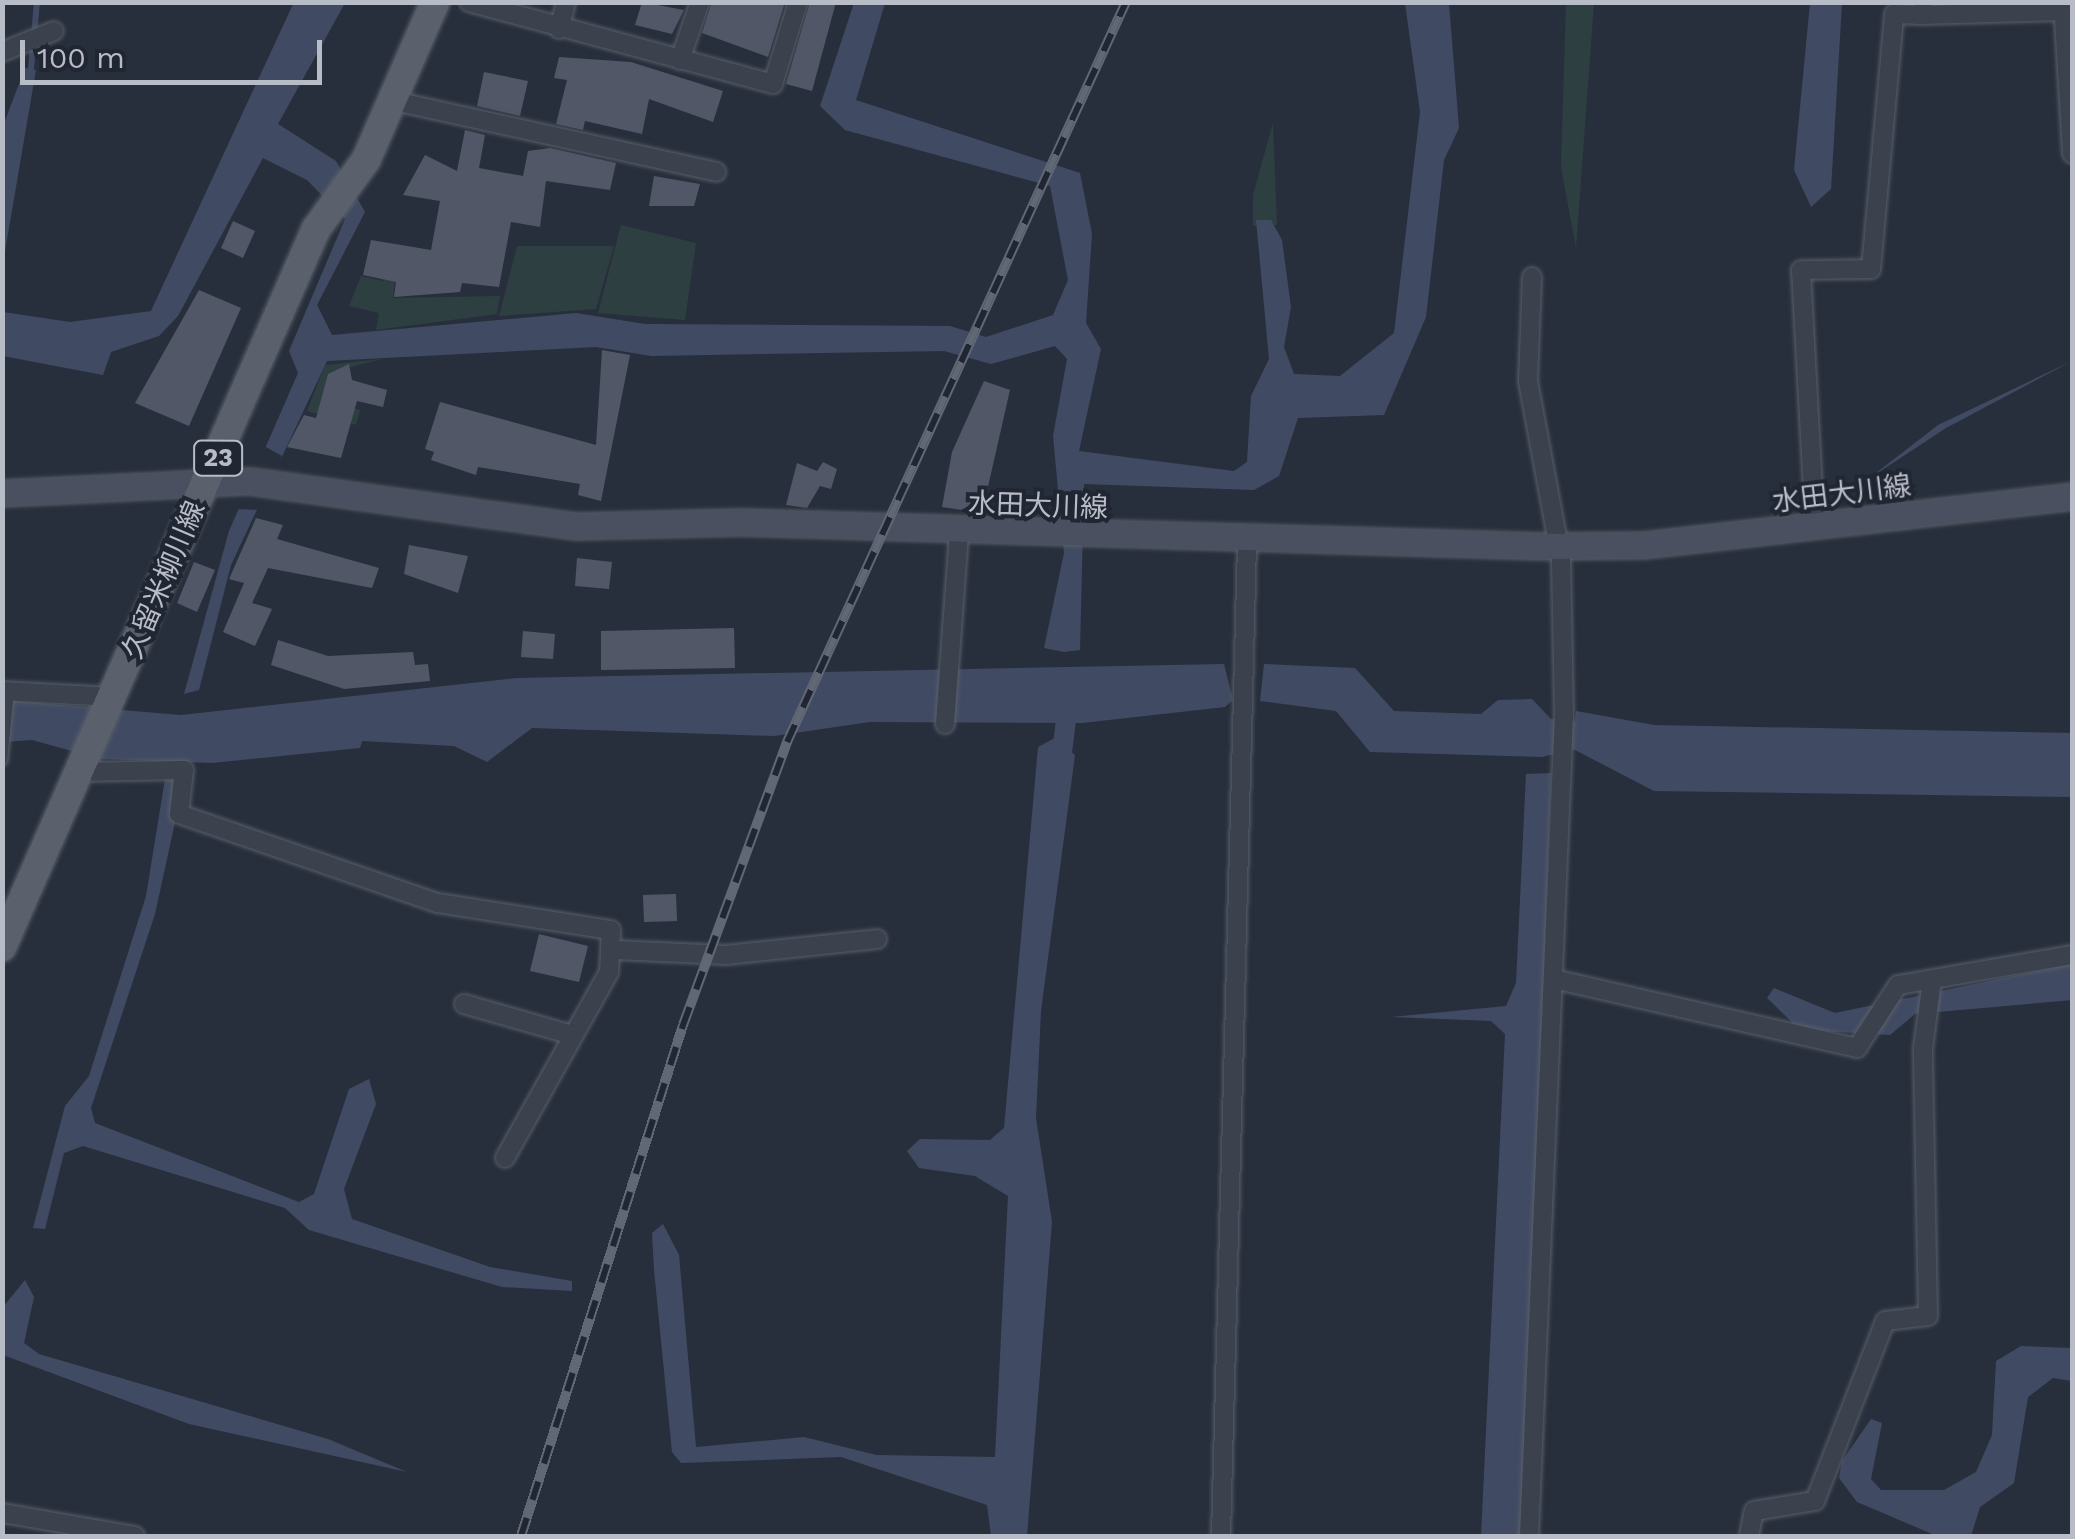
<!DOCTYPE html>
<html>
<head>
<meta charset="utf-8">
<style>
  body { margin:0 }
  #map { position:relative; width:2075px; height:1539px; overflow:hidden; background:#282f3c; font-family:"Work Sans","Noto Sans JP",sans-serif }
  div>[style] { position:absolute }
  .green>* { inset:0; background:#2e3f41 }
  .water>* { inset:0; background:#404b63 }
  .pier>* { inset:0; background:#282f3c }
  .stream>* { height:6px; margin:-3px; padding:0 3px; transform-origin:3px; border-radius:3px; background:#404b63 }
  .canal>* { height:20px; margin:-10px; padding:0 10px; transform-origin:10px; border-radius:10px; background:#404b63 }
  .building>* { inset:0; background:#515767 }
  .roads { filter:drop-shadow(0 0 2px #595f6a) drop-shadow(0 0 2px #595f6a) }
  .service>* { height:9px; margin:-4.5px; padding:0 4.5px; transform-origin:4.5px; border-radius:4.5px; background:#3b414d }
  .minor>* { height:18px; margin:-9px; padding:0 9px; transform-origin:9px; border-radius:9px; background:#3b414d }
  .secondary>* { height:25px; margin:-12.5px; padding:0 12.5px; transform-origin:12.5px; border-radius:12.5px; background:#4a505f }
  .primary>* { height:28px; margin:-14px; padding:0 14px; transform-origin:14px; border-radius:14px; background:#5a606c }
  .rail>* { height:10px; margin-top:-5px; transform-origin:0; background:repeating-linear-gradient(90deg,#202632 0 19px,#606775 0 38px); box-sizing:border-box; border-block:2px solid #606775 }
  span { translate:-50% -50%; white-space:nowrap; text-align:center; line-height:1.15; -webkit-text-stroke:8px #202632; paint-order:stroke }
  .shield-label span { padding:2px 8px; background:#202632; border:2px solid; border-radius:8px; -webkit-text-stroke-width:0 }
  .shield-label { font-size:25px; color:#b8bcc7; font-weight:700 }
  .street-label { font-size:28px; color:#b8bcc7 }
  .frame { position:absolute; inset:0; border:5px solid #b8bcc7; pointer-events:none }
  .scale { position:absolute; left:20px; top:40px; width:302px; height:45px; box-sizing:border-box; border:5px solid #b8bcc7; border-top:0; padding-left:12px; font-size:30px; line-height:35px; white-space:nowrap; color:#b8bcc7; -webkit-text-stroke:8px #202632; paint-order:stroke }
</style>
</head>
<body>
<div id="map">
  <div class="green">
    <div style="clip-path:polygon(1566px 3px,1594px 3px,1576px 248px,1561px 167px)"></div>
    <div style="clip-path:polygon(1273px 123px,1277px 225px,1253px 226px,1253px 195px)"></div>
    <div style="clip-path:polygon(621px 225px,696px 243px,685px 320px,598px 313px)"></div>
    <div style="clip-path:polygon(517px 246px,614px 246px,596px 309px,499px 316px)"></div>
    <div style="clip-path:polygon(396px 268px,393px 298px,500px 296px,497px 314px,376px 330px,379px 313px,349px 306px,361px 276px,383px 281px)"></div>
    <div style="clip-path:polygon(382px 359px,331px 372px,321px 399px,360px 410px,356px 425px,307px 411px,325px 365px)"></div>
  </div>
  <div class="water">
    <div style="clip-path:polygon(294px 2px,345px 3px,278px 124px,336px 161px,365px 212px,317px 305px,332px 335px,576px 313px,645px 324px,950px 326px,986px 337px,1053px 315px,1068px 280px,1050px 186px,845px 130px,820px 106px,854px 3px,885px 3px,856px 100px,1080px 173px,1092px 234px,1086px 323px,1101px 349px,1079px 451px,1234px 471px,1247px 462px,1251px 396px,1269px 359px,1256px 220px,1271px 220px,1282px 240px,1291px 307px,1284px 347px,1294px 374px,1340px 376px,1394px 333px,1420px 112px,1405px 3px,1449px 3px,1459px 128px,1444px 160px,1426px 317px,1384px 415px,1298px 418px,1279px 476px,1254px 490px,1084px 484px,1080px 650px,1064px 652px,1044px 648px,1064px 553px,1053px 436px,1067px 359px,1055px 346px,991px 364px,944px 351px,651px 356px,596px 347px,327px 361px,231px 565px,199px 690px,184px 694px,229px 531px,298px 373px,289px 351px,345px 219px,307px 180px,263px 158px,178px 316px,159px 336px,111px 352px,103px 375px,3px 356px,3px 312px,70px 322px,151px 311px)"></div>
    <div style="clip-path:polygon(1810px 3px,1842px 3px,1831px 189px,1811px 207px,1794px 170px)"></div>
    <div style="clip-path:polygon(25px 68px,36px 70px,3px 263px,3px 126px)"></div>
    <div style="clip-path:polygon(2072px 361px,1946px 428px,1867px 480px,1938px 425px)"></div>
    <div style="clip-path:polygon(1224px 664px,1233px 700px,1225px 707px,1082px 723px,870px 722px,774px 736px,532px 728px,487px 762px,454px 746px,362px 741px,360px 748px,212px 763px,101px 759px,32px 740px,3px 742px,3px 700px,181px 715px,517px 678px)"></div>
    <div style="clip-path:polygon(1264px 664px,1355px 668px,1394px 711px,1481px 714px,1498px 700px,1532px 699px,1551px 719px,1575px 721px,1576px 711px,1654px 725px,2072px 733px,2072px 797px,1654px 791px,1573px 749px,1542px 757px,1370px 752px,1336px 711px,1260px 701px)"></div>
    <div style="clip-path:polygon(1055px 738px,1075px 755px,1041px 1011px,1036px 1118px,1052px 1222px,1027px 1536px,991px 1536px,987px 1505px,841px 1457px,681px 1463px,672px 1452px,654px 1270px,652px 1233px,663px 1224px,679px 1255px,696px 1447px,804px 1437px,876px 1455px,995px 1457px,1008px 1196px,975px 1176px,919px 1168px,907px 1151px,920px 1139px,990px 1140px,1004px 1128px,1038px 747px)"></div>
    <div style="clip-path:polygon(1551px 773px,1525px 1536px,1481px 1536px,1505px 1034px,1491px 1021px,1391px 1017px,1506px 1006px,1516px 983px,1526px 774px)"></div>
    <div style="clip-path:polygon(165px 779px,184px 781px,155px 914px,91px 1108px,95px 1123px,299px 1202px,314px 1194px,349px 1089px,369px 1079px,376px 1104px,344px 1189px,352px 1219px,490px 1267px,572px 1281px,572px 1291px,502px 1287px,309px 1230px,285px 1208px,83px 1146px,64px 1153px,45px 1229px,33px 1228px,65px 1106px,89px 1076px,146px 896px)"></div>
    <div style="clip-path:polygon(2072px 964px,2072px 1000px,1915px 1014px,1890px 1035px,1800px 1030px,1767px 998px,1774px 988px,1835px 1013px)"></div>
    <div style="clip-path:polygon(25px 1280px,34px 1297px,24px 1343px,39px 1354px,328px 1439px,407px 1472px,189px 1424px,3px 1355px,3px 1307px)"></div>
    <div style="clip-path:polygon(2021px 1346px,2072px 1348px,2072px 1381px,2053px 1378px,2028px 1397px,2014px 1483px,1980px 1507px,1971px 1536px,1937px 1536px,1857px 1502px,1839px 1478px,1842px 1461px,1871px 1419px,1882px 1423px,1871px 1479px,1881px 1490px,1944px 1490px,1976px 1472px,1992px 1435px,1996px 1361px)"></div>
  </div>
  <div class="pier">
    <div style="clip-path:polygon(264px 446px,282px 456px,260px 510px,236px 509px)"></div>
  </div>
  <div class="stream">
    <div style="left:31px;top:69px;width:67px;rotate:-84.9deg"></div>
  </div>
  <div class="canal">
    <div style="left:1060px;top:768px;width:72px;rotate:-82.8deg"></div>
  </div>
  <div class="building">
    <div style="clip-path:polygon(642px 2px,684px 10px,672px 34px,635px 25px)"></div>
    <div style="clip-path:polygon(712px 2px,785px 2px,768px 57px,702px 33px)"></div>
    <div style="clip-path:polygon(810px 2px,836px 2px,812px 91px,786px 84px)"></div>
    <div style="clip-path:polygon(559px 57px,631px 62px,723px 91px,713px 122px,649px 99px,642px 134px,585px 121px,583px 130px,556px 124px,567px 80px,554px 78px)"></div>
    <div style="clip-path:polygon(484px 72px,528px 81px,520px 116px,477px 106px)"></div>
    <div style="clip-path:polygon(465px 130px,485px 135px,479px 168px,523px 176px,528px 151px,550px 148px,616px 163px,610px 190px,546px 181px,540px 227px,511px 222px,499px 287px,462px 283px,460px 292px,394px 297px,396px 282px,363px 275px,371px 240px,431px 250px,440px 201px,403px 195px,425px 155px,457px 171px)"></div>
    <div style="clip-path:polygon(654px 176px,700px 184px,694px 206px,649px 206px)"></div>
    <div style="clip-path:polygon(233px 221px,255px 231px,243px 258px,221px 248px)"></div>
    <div style="clip-path:polygon(199px 290px,241px 308px,189px 426px,135px 403px)"></div>
    <div style="clip-path:polygon(602px 350px,630px 355px,601px 501px,578px 495px,580px 484px,478px 467px,476px 475px,431px 460px,434px 452px,425px 449px,440px 402px,596px 445px)"></div>
    <div style="clip-path:polygon(349px 364px,352px 380px,387px 390px,383px 407px,357px 401px,341px 458px,287px 447px,304px 415px,316px 418px,328px 374px)"></div>
    <div style="clip-path:polygon(984px 381px,1010px 390px,982px 513px,942px 507px,952px 452px)"></div>
    <div style="clip-path:polygon(823px 462px,837px 469px,831px 489px,820px 486px,807px 508px,786px 505px,797px 463px,817px 471px)"></div>
    <div style="clip-path:polygon(256px 518px,283px 525px,277px 539px,379px 568px,372px 588px,268px 568px,252px 603px,272px 609px,255px 646px,223px 632px,244px 583px,229px 579px)"></div>
    <div style="clip-path:polygon(409px 545px,468px 556px,458px 593px,404px 574px)"></div>
    <div style="clip-path:polygon(577px 558px,612px 562px,609px 589px,575px 586px)"></div>
    <div style="clip-path:polygon(194px 562px,215px 570px,197px 612px,177px 603px)"></div>
    <div style="clip-path:polygon(734px 628px,735px 668px,601px 670px,601px 631px)"></div>
    <div style="clip-path:polygon(523px 631px,555px 634px,553px 659px,521px 657px)"></div>
    <div style="clip-path:polygon(278px 640px,328px 656px,413px 652px,415px 665px,428px 664px,430px 681px,344px 689px,271px 665px)"></div>
    <div style="clip-path:polygon(676px 894px,677px 921px,644px 922px,643px 895px)"></div>
    <div style="clip-path:polygon(539px 934px,588px 946px,579px 982px,530px 971px)"></div>
  </div>
  <div class="roads">
    <div class="service">
      <div style="left:2px;top:760px;width:69px;rotate:-84.2deg"></div>
    </div>
    <div class="minor">
      <div style="left:469px;top:2px;width:315px;rotate:15.1deg"></div>
      <div style="left:773px;top:84px;width:86px;rotate:-73deg"></div>
      <div style="left:2063px;top:2px;width:152px;rotate:86.6deg"></div>
      <div style="left:1922px;top:15px;width:141px;rotate:-1.6deg"></div>
      <div style="left:559px;top:29px;width:28px;rotate:-75deg"></div>
      <div style="left:2px;top:52px;width:56px;rotate:-22deg"></div>
      <div style="left:680px;top:60px;width:61px;rotate:-71deg"></div>
      <div style="left:394px;top:101px;width:330px;rotate:12.4deg"></div>
      <div style="left:1815px;top:528px;width:258px;rotate:-93.1deg"></div>
      <div style="left:1801px;top:270px;width:70px;rotate:-0.8deg"></div>
      <div style="left:1871px;top:269px;width:256px;rotate:-84.8deg"></div>
      <div style="left:1894px;top:14px;width:28px;rotate:2deg"></div>
      <div style="left:1922px;top:15px;width:13px;rotate:-81deg"></div>
      <div style="left:2px;top:691px;width:111px;rotate:3.1deg"></div>
      <div style="left:945px;top:724px;width:192px;rotate:-85.8deg"></div>
      <div style="left:80px;top:772px;width:104px;rotate:-1.1deg"></div>
      <div style="left:184px;top:770px;width:44px;rotate:96.5deg"></div>
      <div style="left:179px;top:814px;width:274px;rotate:19deg"></div>
      <div style="left:438px;top:903px;width:175px;rotate:8.9deg"></div>
      <div style="left:611px;top:930px;width:42px;rotate:92.7deg"></div>
      <div style="left:609px;top:972px;width:213px;rotate:119.2deg"></div>
      <div style="left:616px;top:950px;width:110px;rotate:2.6deg"></div>
      <div style="left:726px;top:955px;width:152px;rotate:-6deg"></div>
      <div style="left:1558px;top:980px;width:307px;rotate:12.8deg"></div>
      <div style="left:1857px;top:1048px;width:75px;rotate:-56.9deg"></div>
      <div style="left:1898px;top:985px;width:177px;rotate:-9.8deg"></div>
      <div style="left:464px;top:1004px;width:112px;rotate:16deg"></div>
      <div style="left:2px;top:1513px;width:135px;rotate:9.8deg"></div>
      <div style="left:1221px;top:1536px;width:994px;rotate:-88.5deg"></div>
      <div style="left:1529px;top:1536px;width:822px;rotate:-87.56deg"></div>
      <div style="left:1564px;top:715px;width:156px;rotate:-91.1deg"></div>
      <div style="left:1561px;top:559px;width:181px;rotate:-100.5deg"></div>
      <div style="left:1528px;top:381px;width:104px;rotate:-87.8deg"></div>
      <div style="left:1749px;top:1536px;width:25px;rotate:-79deg"></div>
      <div style="left:1754px;top:1511px;width:62px;rotate:-9.3deg"></div>
      <div style="left:1815px;top:1501px;width:193px;rotate:-68.7deg"></div>
      <div style="left:1885px;top:1321px;width:43px;rotate:-6.6deg"></div>
      <div style="left:1928px;top:1316px;width:267px;rotate:-91.1deg"></div>
      <div style="left:1923px;top:1049px;width:70px;rotate:-82.6deg"></div>
    </div>
    <div class="secondary">
      <div style="left:2px;top:493px;width:248px;rotate:-2.8deg"></div>
      <div style="left:250px;top:481px;width:329px;rotate:7.9deg"></div>
      <div style="left:576px;top:526px;width:164px;rotate:-1.4deg"></div>
      <div style="left:740px;top:522px;width:803px;rotate:1.71deg"></div>
      <div style="left:1543px;top:546px;width:101px;rotate:-0.6deg"></div>
      <div style="left:1644px;top:545px;width:431px;rotate:-6.5deg"></div>
    </div>
    <div class="primary">
      <div style="left:2px;top:947px;width:784px;rotate:-66.38deg"></div>
      <div style="left:316px;top:229px;width:85px;rotate:-54.1deg"></div>
      <div style="left:366px;top:160px;width:172px;rotate:-66.4deg"></div>
    </div>
  </div>
  <div class="rail">
    <div style="left:521px;top:1536px;width:536px;rotate:-72.41deg"></div>
    <div style="left:683px;top:1025px;width:302px;rotate:-69.8deg"></div>
    <div style="left:787px;top:742px;width:814px;rotate:-65.39deg"></div>
  </div>
  <div class="shield-label">
    <span style="left:218px;top:458px">23</span>
  </div>
  <div class="street-label">
    <span style="left:1842px;top:494px;rotate:-7deg">水田大川線</span>
    <span style="left:1038px;top:506px;rotate:2deg">水田大川線</span>
    <span style="left:164px;top:580px;rotate:-67deg">久留米柳川線</span>
  </div>
  <div class="frame"></div>
  <div class="scale">100 m</div>
</div>
</body>
</html>
